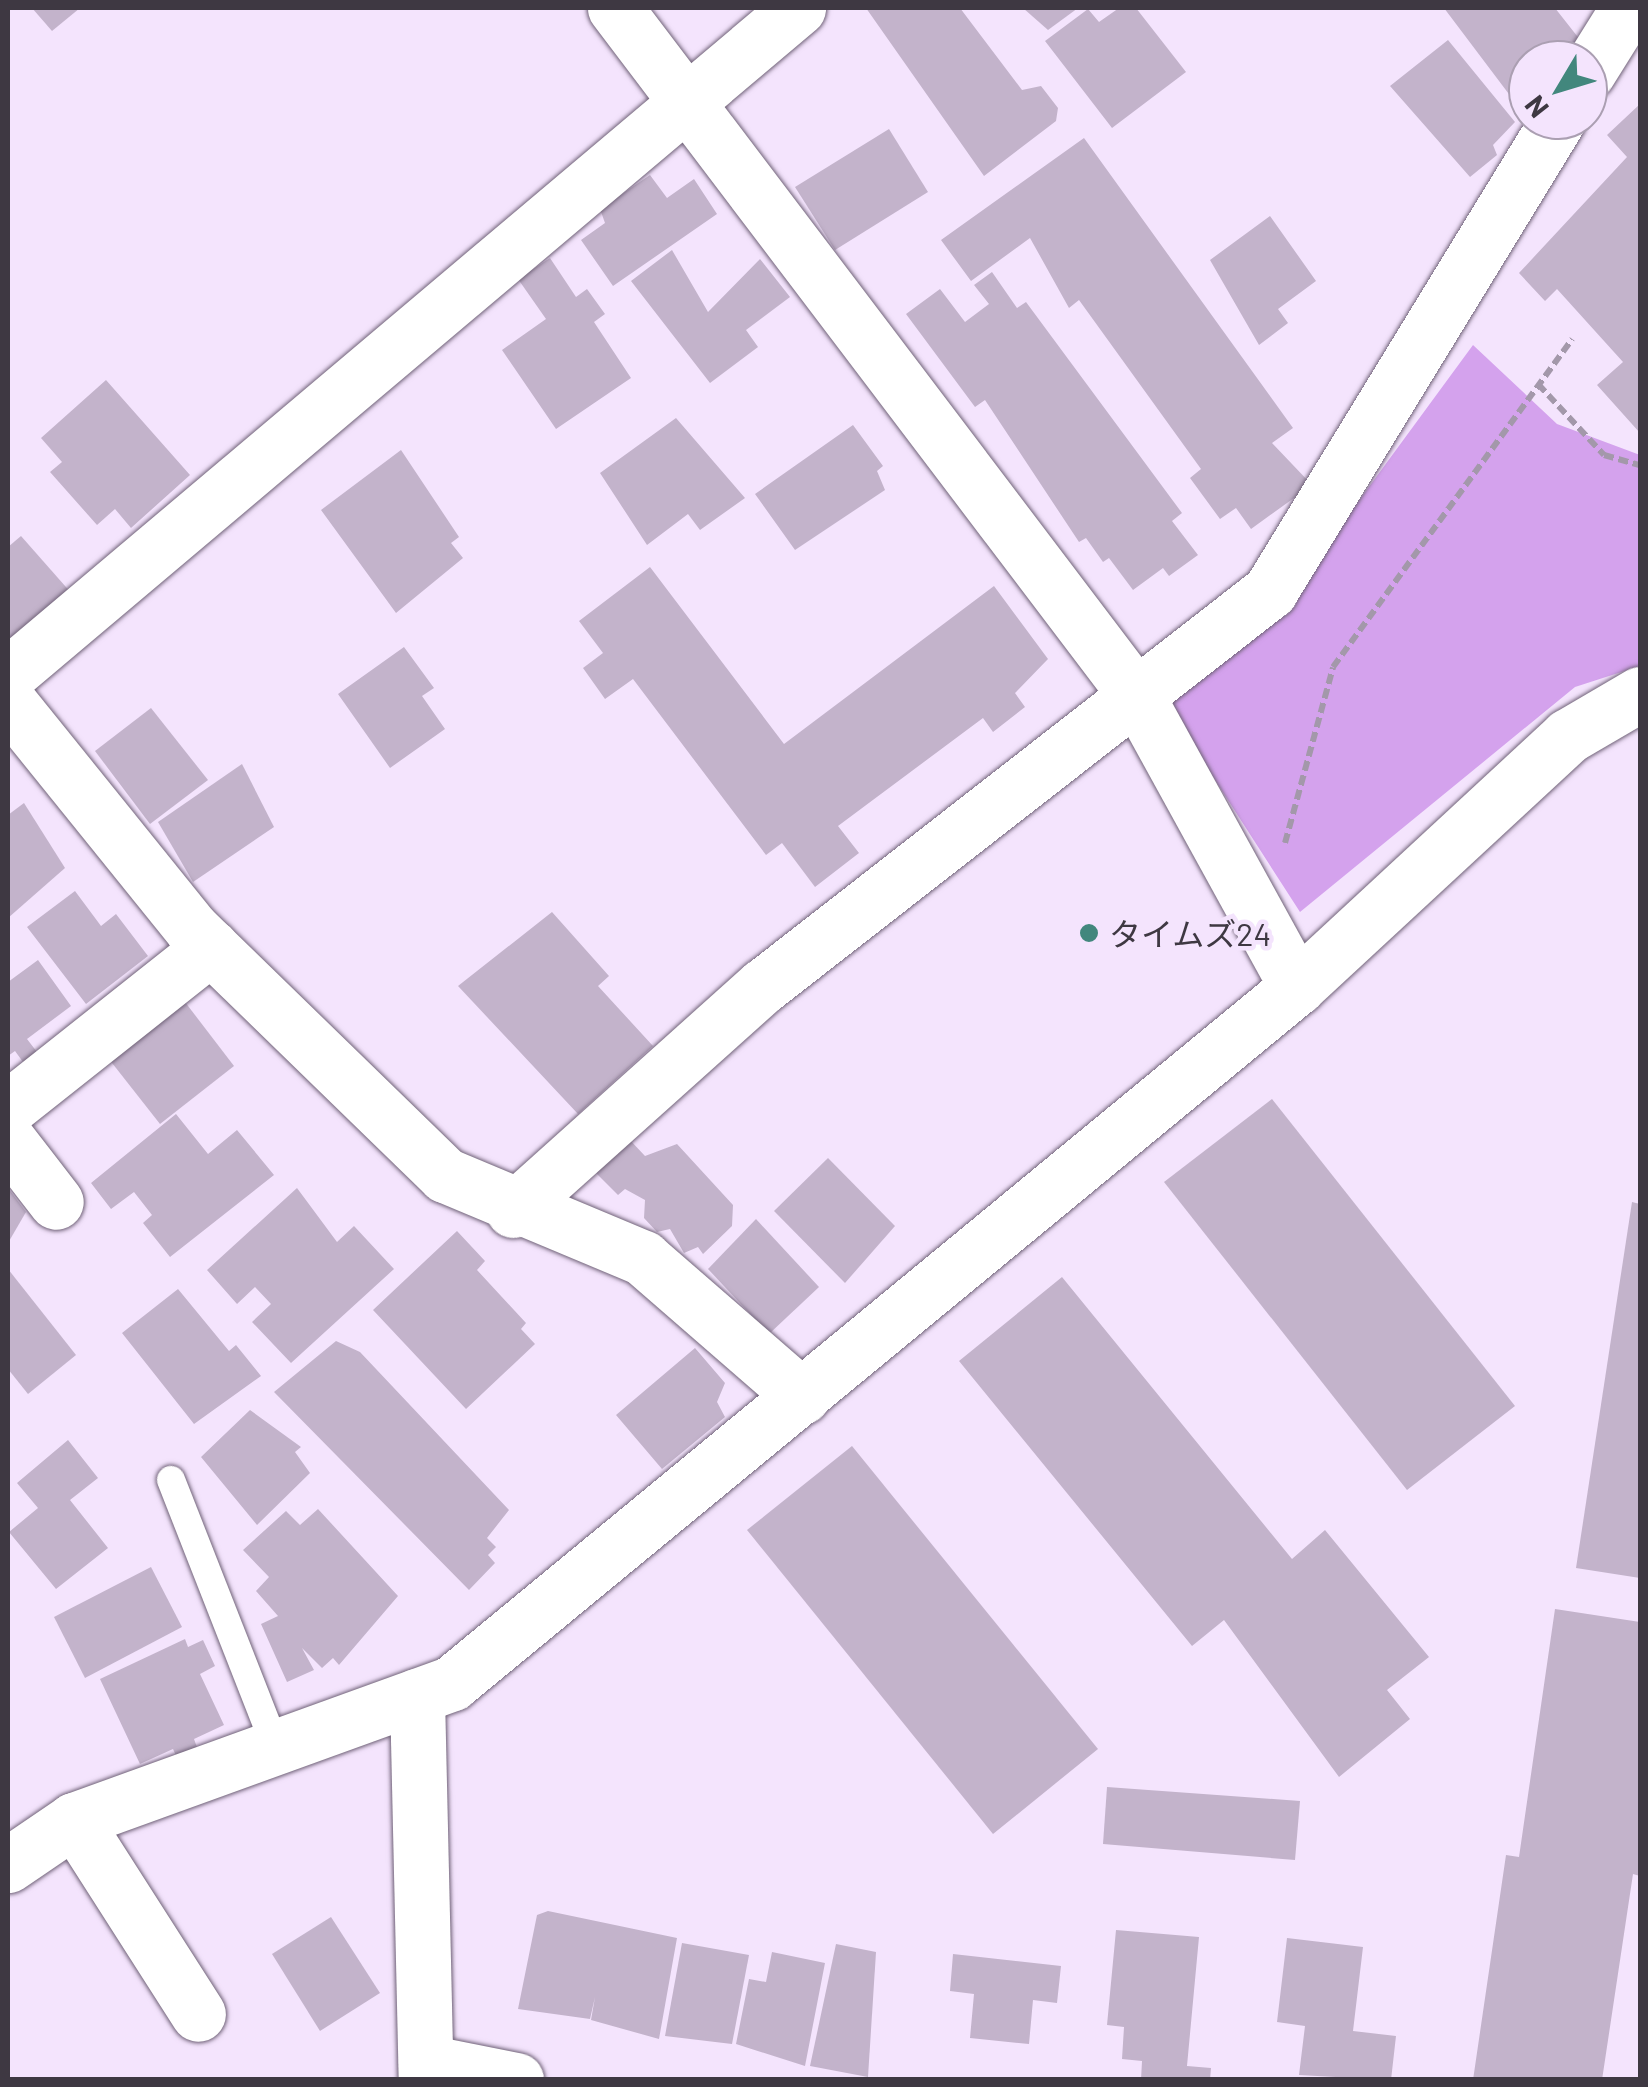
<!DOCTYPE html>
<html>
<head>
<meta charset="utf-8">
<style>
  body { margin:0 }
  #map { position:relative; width:1648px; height:2087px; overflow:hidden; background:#f4e4fd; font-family:Barlow,"Noto Sans JP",sans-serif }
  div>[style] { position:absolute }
  .forest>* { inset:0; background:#d4a2ed }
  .building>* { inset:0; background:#c3b3cb }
  .path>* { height:6px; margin-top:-3px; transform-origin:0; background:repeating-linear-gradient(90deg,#a398aa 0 10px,transparent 0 15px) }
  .roads { filter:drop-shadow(0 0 2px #706278) drop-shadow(0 0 2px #706278) }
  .service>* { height:28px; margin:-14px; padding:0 14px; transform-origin:14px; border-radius:14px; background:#fff }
  .minor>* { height:55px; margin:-27.5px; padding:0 27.5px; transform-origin:27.5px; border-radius:27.5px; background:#fff }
  .dots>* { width:28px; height:28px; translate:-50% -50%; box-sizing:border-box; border:5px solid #f4e4fd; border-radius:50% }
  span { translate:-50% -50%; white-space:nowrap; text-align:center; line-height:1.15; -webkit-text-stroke:9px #f4e4fd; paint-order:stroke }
  .poi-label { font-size:32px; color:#3e3842 }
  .left { translate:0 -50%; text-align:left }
  .frame { position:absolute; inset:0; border:10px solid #3e3842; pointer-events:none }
  .north { position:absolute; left:1508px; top:40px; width:100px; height:100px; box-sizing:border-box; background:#f4e4fd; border:2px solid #ab9fb2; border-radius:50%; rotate:232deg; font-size:28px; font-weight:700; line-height:40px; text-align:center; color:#3e3842 }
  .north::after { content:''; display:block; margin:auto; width:35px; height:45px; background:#42877d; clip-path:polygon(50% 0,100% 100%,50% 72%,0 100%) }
</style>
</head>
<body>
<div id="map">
  <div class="forest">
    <div style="clip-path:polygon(1473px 345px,1557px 424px,1640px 455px,1640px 666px,1575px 687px,1300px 912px,1168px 707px,1283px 604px)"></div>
  </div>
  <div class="building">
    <div style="clip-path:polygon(32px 8px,80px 8px,52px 31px)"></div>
    <div style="clip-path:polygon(866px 8px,960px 8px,1022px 90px,1041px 86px,1058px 108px,1056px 121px,984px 176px)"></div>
    <div style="clip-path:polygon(1023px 8px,1078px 8px,1048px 30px)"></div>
    <div style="clip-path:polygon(1119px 8px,1136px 8px,1186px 72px,1112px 128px,1045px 41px,1088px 9px,1099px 22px)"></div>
    <div style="clip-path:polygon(1444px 8px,1555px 8px,1581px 41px,1576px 60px,1528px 60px,1533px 126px)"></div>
    <div style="clip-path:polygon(1448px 40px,1515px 122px,1493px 145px,1497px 155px,1470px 177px,1390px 86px)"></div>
    <div style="clip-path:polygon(1640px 104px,1640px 433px,1597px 385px,1623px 362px,1557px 289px,1545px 301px,1519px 273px,1627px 157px,1607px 135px)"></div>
    <div style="clip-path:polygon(889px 129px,928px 192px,835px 250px,795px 187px)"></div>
    <div style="clip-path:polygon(1084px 138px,1293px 428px,1272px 443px,1312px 485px,1251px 529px,1236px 508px,1220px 519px,1190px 478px,1201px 469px,1079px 300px,1069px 308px,1030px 238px,971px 281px,941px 240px)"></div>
    <div style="clip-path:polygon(650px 175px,667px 198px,694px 179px,717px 214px,613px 286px,581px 240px,605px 223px,600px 209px)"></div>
    <div style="clip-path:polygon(1270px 216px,1316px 281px,1278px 309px,1288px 323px,1259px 345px,1210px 260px)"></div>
    <div style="clip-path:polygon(672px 250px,708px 312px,760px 259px,790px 297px,746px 330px,758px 347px,710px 383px,631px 281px)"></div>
    <div style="clip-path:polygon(550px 258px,576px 297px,587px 289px,605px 314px,594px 322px,631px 378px,556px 429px,502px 350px,546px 319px,518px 279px)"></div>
    <div style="clip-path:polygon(992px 272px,1017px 308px,1026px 302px,1182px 513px,1172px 521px,1198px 555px,1169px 576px,1163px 568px,1133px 590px,1109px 558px,1103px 562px,1086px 538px,1079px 542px,985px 400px,975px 407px,906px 314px,940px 289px,965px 322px,989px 304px,974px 285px)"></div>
    <div style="clip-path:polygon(106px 380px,190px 475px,131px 528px,115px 509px,97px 525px,50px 472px,62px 462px,41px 438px)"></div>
    <div style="clip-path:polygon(676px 418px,745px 498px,700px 530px,688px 514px,647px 545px,600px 473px)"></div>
    <div style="clip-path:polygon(853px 425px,883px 466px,877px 471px,885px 490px,795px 550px,755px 494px)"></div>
    <div style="clip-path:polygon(401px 450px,459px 537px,451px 543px,463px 558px,396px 613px,321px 510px)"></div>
    <div style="clip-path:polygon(21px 536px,73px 595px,15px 645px,8px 635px,8px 547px)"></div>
    <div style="clip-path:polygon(650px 567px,784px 744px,994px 586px,1048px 659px,1015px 693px,1025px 707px,993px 732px,983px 718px,838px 826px,859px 853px,815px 887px,782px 843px,766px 855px,633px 679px,605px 699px,583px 668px,603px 653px,579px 621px)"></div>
    <div style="clip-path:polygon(404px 647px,434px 688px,422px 696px,445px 729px,390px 768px,338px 694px)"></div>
    <div style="clip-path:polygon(151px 708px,208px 780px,150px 824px,95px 751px)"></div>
    <div style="clip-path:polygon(242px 764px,274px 827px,193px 882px,158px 822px)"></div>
    <div style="clip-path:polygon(24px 803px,65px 868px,8px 918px,8px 815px)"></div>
    <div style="clip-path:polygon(75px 891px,101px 926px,116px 914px,148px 956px,86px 1004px,27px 927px)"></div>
    <div style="clip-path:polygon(552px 912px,609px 976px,598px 986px,653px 1046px,578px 1114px,458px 986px)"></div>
    <div style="clip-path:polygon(38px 960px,71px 1006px,27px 1039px,37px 1052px,23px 1062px,15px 1051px,8px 1056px,8px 982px)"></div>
    <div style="clip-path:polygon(185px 1002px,234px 1066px,160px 1124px,105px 1054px)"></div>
    <div style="clip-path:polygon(1272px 1099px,1515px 1406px,1407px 1490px,1164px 1182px)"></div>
    <div style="clip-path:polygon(176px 1114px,208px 1154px,237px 1130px,274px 1175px,170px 1257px,143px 1223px,152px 1215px,134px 1192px,111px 1209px,91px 1183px)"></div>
    <div style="clip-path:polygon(629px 1139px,645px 1156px,677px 1144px,733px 1205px,732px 1226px,703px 1254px,698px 1247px,684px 1253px,670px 1229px,657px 1232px,644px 1218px,645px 1200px,625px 1189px,618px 1195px,594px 1171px)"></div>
    <div style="clip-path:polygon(828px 1158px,895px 1226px,845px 1283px,774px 1211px)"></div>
    <div style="clip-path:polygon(8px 1188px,26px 1212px,8px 1243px)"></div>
    <div style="clip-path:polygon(297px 1188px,337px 1242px,354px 1226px,394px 1269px,291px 1363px,252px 1322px,271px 1304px,255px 1287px,237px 1304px,207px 1270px)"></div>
    <div style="clip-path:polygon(1632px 1202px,1640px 1204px,1640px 1578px,1576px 1568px)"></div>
    <div style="clip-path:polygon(756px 1219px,819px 1287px,769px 1334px,708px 1269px)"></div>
    <div style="clip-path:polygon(457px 1231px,485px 1261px,477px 1270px,526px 1323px,521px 1329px,535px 1344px,466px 1409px,373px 1310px)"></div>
    <div style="clip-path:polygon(8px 1269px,76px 1355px,28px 1394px,8px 1369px)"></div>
    <div style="clip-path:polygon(1062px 1277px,1292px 1559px,1325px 1530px,1429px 1657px,1387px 1690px,1410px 1719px,1339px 1777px,1224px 1620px,1192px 1646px,959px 1361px)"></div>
    <div style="clip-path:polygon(178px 1289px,229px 1351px,236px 1345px,261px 1376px,194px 1424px,122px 1333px)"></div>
    <div style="clip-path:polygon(336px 1341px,360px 1352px,509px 1510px,487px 1538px,496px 1547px,488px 1555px,495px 1563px,469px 1590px,274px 1392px)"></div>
    <div style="clip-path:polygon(695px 1348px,725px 1383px,717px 1402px,725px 1417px,662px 1469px,616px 1415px)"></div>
    <div style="clip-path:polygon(250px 1410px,301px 1447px,295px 1452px,310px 1473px,257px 1525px,201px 1457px)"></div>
    <div style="clip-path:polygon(68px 1440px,98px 1478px,70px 1500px,108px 1548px,56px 1589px,9px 1532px,38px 1508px,17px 1483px)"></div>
    <div style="clip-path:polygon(852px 1446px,1098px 1749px,993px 1834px,747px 1530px)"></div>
    <div style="clip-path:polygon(318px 1509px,398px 1596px,339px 1665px,333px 1658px,322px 1668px,302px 1648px,314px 1670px,287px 1682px,261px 1624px,278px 1616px,256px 1591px,269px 1577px,243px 1550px,286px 1511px,300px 1525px)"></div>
    <div style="clip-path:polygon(151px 1567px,182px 1627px,85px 1678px,54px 1617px)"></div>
    <div style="clip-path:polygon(1555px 1609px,1640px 1622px,1640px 1876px,1633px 1874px,1602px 2080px,1473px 2080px,1506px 1855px,1519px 1857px)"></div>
    <div style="clip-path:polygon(185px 1639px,188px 1647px,203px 1640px,215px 1666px,200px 1674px,224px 1725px,194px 1739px,198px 1750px,178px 1760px,173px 1749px,140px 1764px,100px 1679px)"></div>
    <div style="clip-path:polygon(1107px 1787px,1300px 1801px,1295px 1860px,1103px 1844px)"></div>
    <div style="clip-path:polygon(548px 1911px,677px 1938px,659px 2039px,591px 2020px,595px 1997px,590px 2019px,518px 2009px,537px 1915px)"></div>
    <div style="clip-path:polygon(331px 1917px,380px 1993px,320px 2031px,272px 1954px)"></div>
    <div style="clip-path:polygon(1116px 1930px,1199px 1937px,1187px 2066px,1211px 2068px,1210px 2080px,1141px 2080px,1142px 2061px,1122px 2059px,1124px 2027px,1107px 2025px)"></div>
    <div style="clip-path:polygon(1287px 1938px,1363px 1947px,1353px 2031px,1396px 2036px,1391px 2080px,1299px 2075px,1305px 2026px,1277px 2022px)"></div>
    <div style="clip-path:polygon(682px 1943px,749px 1955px,732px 2044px,665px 2036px)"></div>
    <div style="clip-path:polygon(836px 1944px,876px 1952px,868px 2077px,810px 2066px)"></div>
    <div style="clip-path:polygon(772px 1952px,825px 1963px,805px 2066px,736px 2044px,749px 1979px,766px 1982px)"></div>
    <div style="clip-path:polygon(953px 1954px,1061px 1966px,1057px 2003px,1033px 2000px,1029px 2044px,970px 2038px,974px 1994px,950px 1991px)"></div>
  </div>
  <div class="path">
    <div style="left:1538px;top:384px;width:97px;rotate:47.1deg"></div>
    <div style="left:1604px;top:455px;width:37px;rotate:16deg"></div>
    <div style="left:1285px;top:843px;width:182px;rotate:-74.7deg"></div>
    <div style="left:1333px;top:667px;width:406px;rotate:-53.9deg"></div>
  </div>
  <div class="roads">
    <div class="service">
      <div style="left:171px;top:1480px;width:288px;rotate:68.6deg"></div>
    </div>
    <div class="minor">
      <div style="left:615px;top:8px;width:866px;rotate:52.84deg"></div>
      <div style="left:1138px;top:698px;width:330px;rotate:61.2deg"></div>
      <div style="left:1588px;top:72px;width:75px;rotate:-58deg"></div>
      <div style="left:8px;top:675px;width:1034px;rotate:-40.17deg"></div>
      <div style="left:8px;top:701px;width:293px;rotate:51.1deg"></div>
      <div style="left:192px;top:929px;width:353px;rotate:44.2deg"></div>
      <div style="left:445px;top:1175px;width:215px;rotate:22.7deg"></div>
      <div style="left:643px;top:1258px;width:211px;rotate:41deg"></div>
      <div style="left:8px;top:1108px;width:259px;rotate:-38.4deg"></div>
      <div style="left:8px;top:1140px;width:78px;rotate:52.3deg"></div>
      <div style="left:513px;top:1210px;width:336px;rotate:-41.9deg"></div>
      <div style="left:763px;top:986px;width:643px;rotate:-37.92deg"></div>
      <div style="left:1270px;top:591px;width:552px;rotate:-58.56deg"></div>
      <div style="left:417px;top:1696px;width:384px;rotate:88.7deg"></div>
      <div style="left:74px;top:1820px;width:230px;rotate:57.4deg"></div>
      <div style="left:8px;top:1865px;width:80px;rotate:-34.3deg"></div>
      <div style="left:74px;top:1820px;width:402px;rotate:-19.9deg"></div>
      <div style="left:452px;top:1683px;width:1095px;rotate:-39.48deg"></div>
      <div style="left:1297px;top:987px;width:369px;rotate:-42.8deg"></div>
      <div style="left:1568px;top:736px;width:83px;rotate:-30.3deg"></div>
      <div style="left:426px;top:2062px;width:92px;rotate:11.3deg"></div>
    </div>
  </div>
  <div class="dots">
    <div style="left:1089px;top:933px;background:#42877d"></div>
  </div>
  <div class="poi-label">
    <span class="left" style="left:1109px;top:933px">タイムズ24</span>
  </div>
  <div class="frame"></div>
  <div class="north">N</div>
</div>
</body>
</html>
